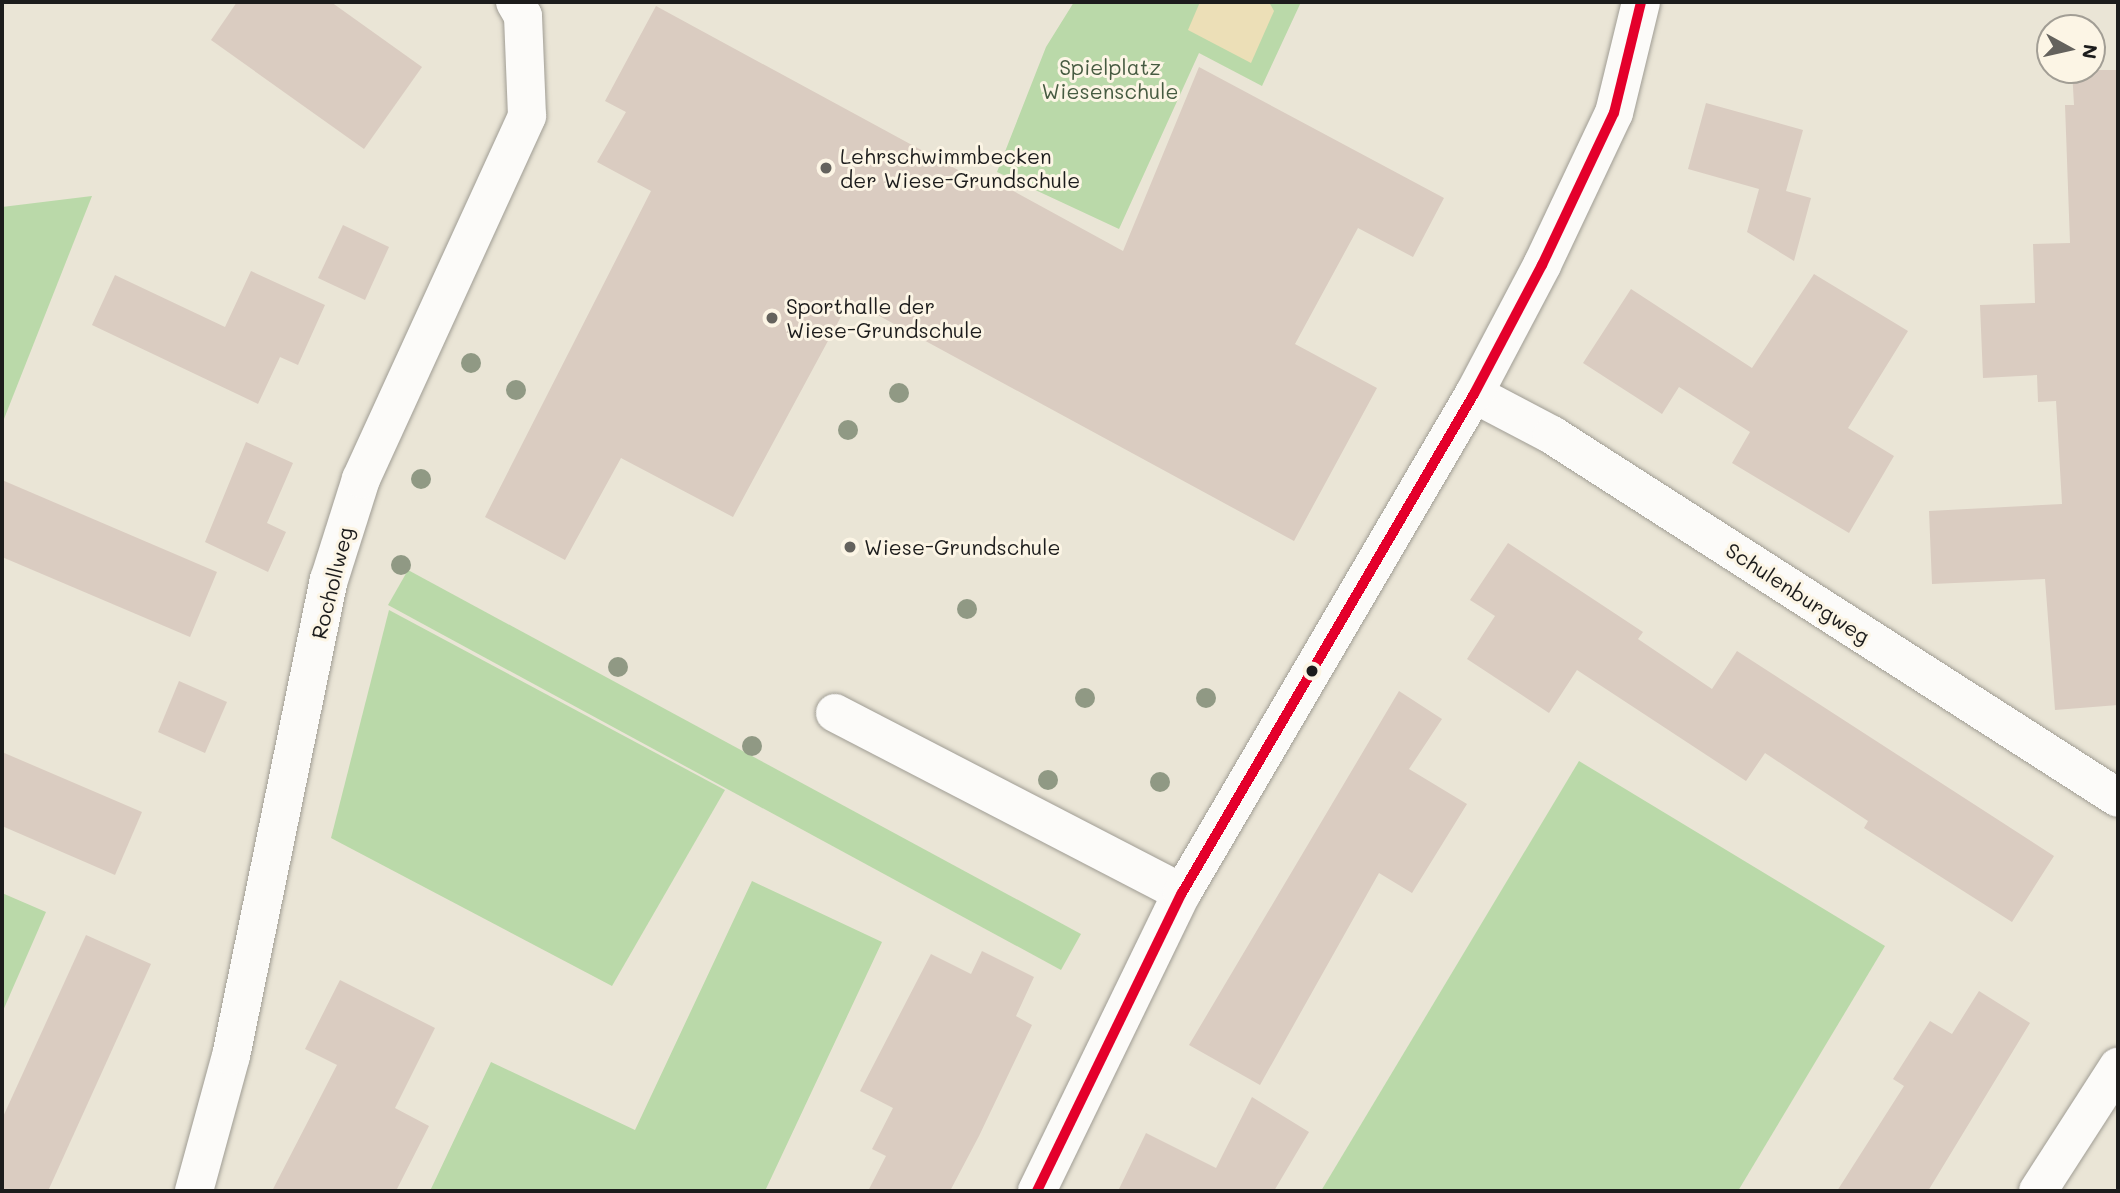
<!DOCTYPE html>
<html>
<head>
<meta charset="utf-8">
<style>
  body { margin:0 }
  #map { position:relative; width:2120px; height:1193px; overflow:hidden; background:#eae5d6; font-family:Mali,sans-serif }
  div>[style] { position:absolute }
  .green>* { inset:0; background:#bad9a9 }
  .sand>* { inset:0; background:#ecdfb7 }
  .building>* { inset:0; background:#daccc1 }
  .roads { filter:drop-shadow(0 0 2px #a09d94) drop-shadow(0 0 2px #a09d94) }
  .minor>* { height:38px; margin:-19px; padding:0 19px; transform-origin:19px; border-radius:19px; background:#fcfbf9 }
  .bus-1>* { height:10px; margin:-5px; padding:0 5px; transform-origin:5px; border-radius:5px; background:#e4002b }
  .trees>* { width:20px; height:20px; margin:-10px; border-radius:50%; background:#909984 }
  .dots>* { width:19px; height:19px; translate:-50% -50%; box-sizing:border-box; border:4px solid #fcf5e5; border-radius:50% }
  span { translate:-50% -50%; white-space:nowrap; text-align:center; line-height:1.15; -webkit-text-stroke:6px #fcf5e5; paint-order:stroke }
  .park-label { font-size:21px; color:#465b41 }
  .poi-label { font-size:21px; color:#1c1c1c }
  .left { translate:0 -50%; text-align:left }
  .street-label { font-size:21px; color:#1c1c1c }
  .frame { position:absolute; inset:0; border:4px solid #1c1c1c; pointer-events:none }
  .north { position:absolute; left:2036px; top:14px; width:70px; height:70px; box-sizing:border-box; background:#fcf5e5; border:2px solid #a29e95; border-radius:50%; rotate:98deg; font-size:19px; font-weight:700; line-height:28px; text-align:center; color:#1c1c1c }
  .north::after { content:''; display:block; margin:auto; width:24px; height:32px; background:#64625d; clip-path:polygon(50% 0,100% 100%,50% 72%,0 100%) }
</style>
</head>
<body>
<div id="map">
  <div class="green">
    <div style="clip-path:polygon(1074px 2px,1301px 2px,1262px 86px,1199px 53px,1119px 229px,997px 172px,1046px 47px)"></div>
    <div style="clip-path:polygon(92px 196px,2px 424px,2px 207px)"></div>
    <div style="clip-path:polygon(408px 570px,1081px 934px,1061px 970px,388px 605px)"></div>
    <div style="clip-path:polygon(389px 610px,725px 790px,612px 986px,331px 838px)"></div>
    <div style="clip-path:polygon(1579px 761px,1885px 946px,1738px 1191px,1321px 1191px)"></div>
    <div style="clip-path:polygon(752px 881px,882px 942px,765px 1191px,430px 1191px,491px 1062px,635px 1130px)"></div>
    <div style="clip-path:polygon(2px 893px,46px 912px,2px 1013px)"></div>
  </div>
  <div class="sand">
    <div style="clip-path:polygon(1200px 2px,1269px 2px,1274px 11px,1251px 63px,1188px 30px)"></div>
  </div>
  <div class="building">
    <div style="clip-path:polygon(237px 2px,331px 2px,422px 67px,364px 149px,211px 40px)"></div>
    <div style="clip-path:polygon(656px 6px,993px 189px,997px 182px,1123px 251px,1199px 67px,1444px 198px,1413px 257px,1358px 228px,1295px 344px,1377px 388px,1294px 541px,850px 300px,733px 517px,621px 458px,565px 560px,485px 517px,651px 191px,597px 162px,626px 112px,605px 101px)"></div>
    <div style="clip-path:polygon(2072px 70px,2118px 70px,2118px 705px,2055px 710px,2045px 579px,1932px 584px,1929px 511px,2062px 504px,2056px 401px,2038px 402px,2037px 375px,1983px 378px,1980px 305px,2035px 303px,2033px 244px,2070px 243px,2065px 105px,2074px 105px)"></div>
    <div style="clip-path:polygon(1706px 103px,1803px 130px,1786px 191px,1811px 198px,1794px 261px,1747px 232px,1759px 189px,1688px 169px)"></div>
    <div style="clip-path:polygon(343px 225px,389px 247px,365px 300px,318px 278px)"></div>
    <div style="clip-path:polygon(251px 271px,325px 305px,298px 365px,280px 357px,258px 404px,92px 325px,115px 275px,225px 327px)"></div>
    <div style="clip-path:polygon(1814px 274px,1908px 331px,1848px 428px,1894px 456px,1849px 533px,1732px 463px,1750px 432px,1679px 387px,1662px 414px,1583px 363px,1631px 289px,1752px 368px)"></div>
    <div style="clip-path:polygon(246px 442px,293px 463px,267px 523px,286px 532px,268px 572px,205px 542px)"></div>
    <div style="clip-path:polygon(2px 480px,217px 572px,190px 637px,2px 557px)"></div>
    <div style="clip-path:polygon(1508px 543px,1643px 632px,1638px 639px,1712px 689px,1737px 651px,2054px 856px,2012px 922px,1864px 828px,1868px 821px,1765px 753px,1746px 781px,1577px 670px,1549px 713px,1467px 659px,1495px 616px,1470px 600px)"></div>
    <div style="clip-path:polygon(179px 681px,227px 702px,205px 753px,158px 732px)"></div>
    <div style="clip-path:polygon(1399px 691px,1442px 719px,1409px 769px,1467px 804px,1412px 893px,1379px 873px,1260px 1085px,1189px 1045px)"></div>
    <div style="clip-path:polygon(2px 752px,142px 812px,115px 875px,2px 826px)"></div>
    <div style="clip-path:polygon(86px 935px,151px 964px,48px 1191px,2px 1191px,2px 1119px)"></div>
    <div style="clip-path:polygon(982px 951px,1034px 977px,1016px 1016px,1032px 1025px,979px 1136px,950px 1191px,868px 1191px,886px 1156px,872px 1149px,893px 1108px,860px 1091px,931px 954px,971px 974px)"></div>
    <div style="clip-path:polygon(340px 980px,435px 1028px,395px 1108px,429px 1126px,396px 1191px,272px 1191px,337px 1065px,305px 1049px)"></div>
    <div style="clip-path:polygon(1979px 991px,2030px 1023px,1928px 1191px,1837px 1191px,1904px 1086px,1893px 1079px,1930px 1021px,1952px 1034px)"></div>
    <div style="clip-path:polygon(1252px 1097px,1309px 1132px,1274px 1191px,1118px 1191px,1146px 1133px,1216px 1168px)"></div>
  </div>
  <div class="roads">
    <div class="minor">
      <div style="left:1474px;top:394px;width:88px;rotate:27.7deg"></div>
      <div style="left:1552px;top:435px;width:672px;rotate:32.67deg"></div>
      <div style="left:835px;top:713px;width:391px;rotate:27.4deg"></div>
      <div style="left:194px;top:1191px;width:140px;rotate:-74.7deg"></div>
      <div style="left:231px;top:1056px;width:486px;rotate:-78.4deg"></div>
      <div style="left:329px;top:580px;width:106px;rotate:-72.4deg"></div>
      <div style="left:361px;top:479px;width:399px;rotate:-65.4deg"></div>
      <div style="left:527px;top:116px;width:100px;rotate:-92.3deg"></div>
      <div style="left:523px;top:16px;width:16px;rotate:-120deg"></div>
      <div style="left:1037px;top:1191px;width:331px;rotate:-64.1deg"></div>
      <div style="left:1182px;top:893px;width:578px;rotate:-59.67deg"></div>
      <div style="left:1474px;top:394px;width:146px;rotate:-62.2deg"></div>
      <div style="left:1542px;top:265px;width:168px;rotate:-64.7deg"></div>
      <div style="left:1614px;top:113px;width:114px;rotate:-76.3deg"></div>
      <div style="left:2038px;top:1191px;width:148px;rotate:-57.2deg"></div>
    </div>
  </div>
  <div class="bus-1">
    <div style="left:1037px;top:1191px;width:331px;rotate:-64.1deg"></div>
    <div style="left:1182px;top:893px;width:578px;rotate:-59.67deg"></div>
    <div style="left:1474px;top:394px;width:146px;rotate:-62.2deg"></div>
    <div style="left:1542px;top:265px;width:168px;rotate:-64.7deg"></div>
    <div style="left:1614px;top:113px;width:114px;rotate:-76.3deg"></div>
  </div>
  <div class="trees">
    <div style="left:471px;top:363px"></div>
    <div style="left:516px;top:390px"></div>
    <div style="left:899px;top:393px"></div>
    <div style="left:848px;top:430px"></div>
    <div style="left:421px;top:479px"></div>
    <div style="left:401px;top:565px"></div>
    <div style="left:967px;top:609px"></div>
    <div style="left:618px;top:667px"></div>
    <div style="left:1085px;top:698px"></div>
    <div style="left:1206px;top:698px"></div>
    <div style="left:752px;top:746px"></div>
    <div style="left:1048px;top:780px"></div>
    <div style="left:1160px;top:782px"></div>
  </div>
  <div class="dots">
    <div style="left:826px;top:168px;background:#64625d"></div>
    <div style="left:772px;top:318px;background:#64625d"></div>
    <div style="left:850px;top:547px;background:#64625d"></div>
    <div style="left:1312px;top:671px;background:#1c1c1c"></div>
  </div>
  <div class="park-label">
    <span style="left:1110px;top:79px">Spielplatz<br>Wiesenschule</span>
  </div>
  <div class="poi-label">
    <span class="left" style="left:840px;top:168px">Lehrschwimmbecken<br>der Wiese-Grundschule</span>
    <span class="left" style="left:786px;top:318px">Sporthalle der<br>Wiese-Grundschule</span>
    <span class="left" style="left:864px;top:547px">Wiese-Grundschule</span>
  </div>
  <div class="street-label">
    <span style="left:332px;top:583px;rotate:-76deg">Rochollweg</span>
    <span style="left:1798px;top:593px;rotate:33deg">Schulenburgweg</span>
  </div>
  <div class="frame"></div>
  <div class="north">N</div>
</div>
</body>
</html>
